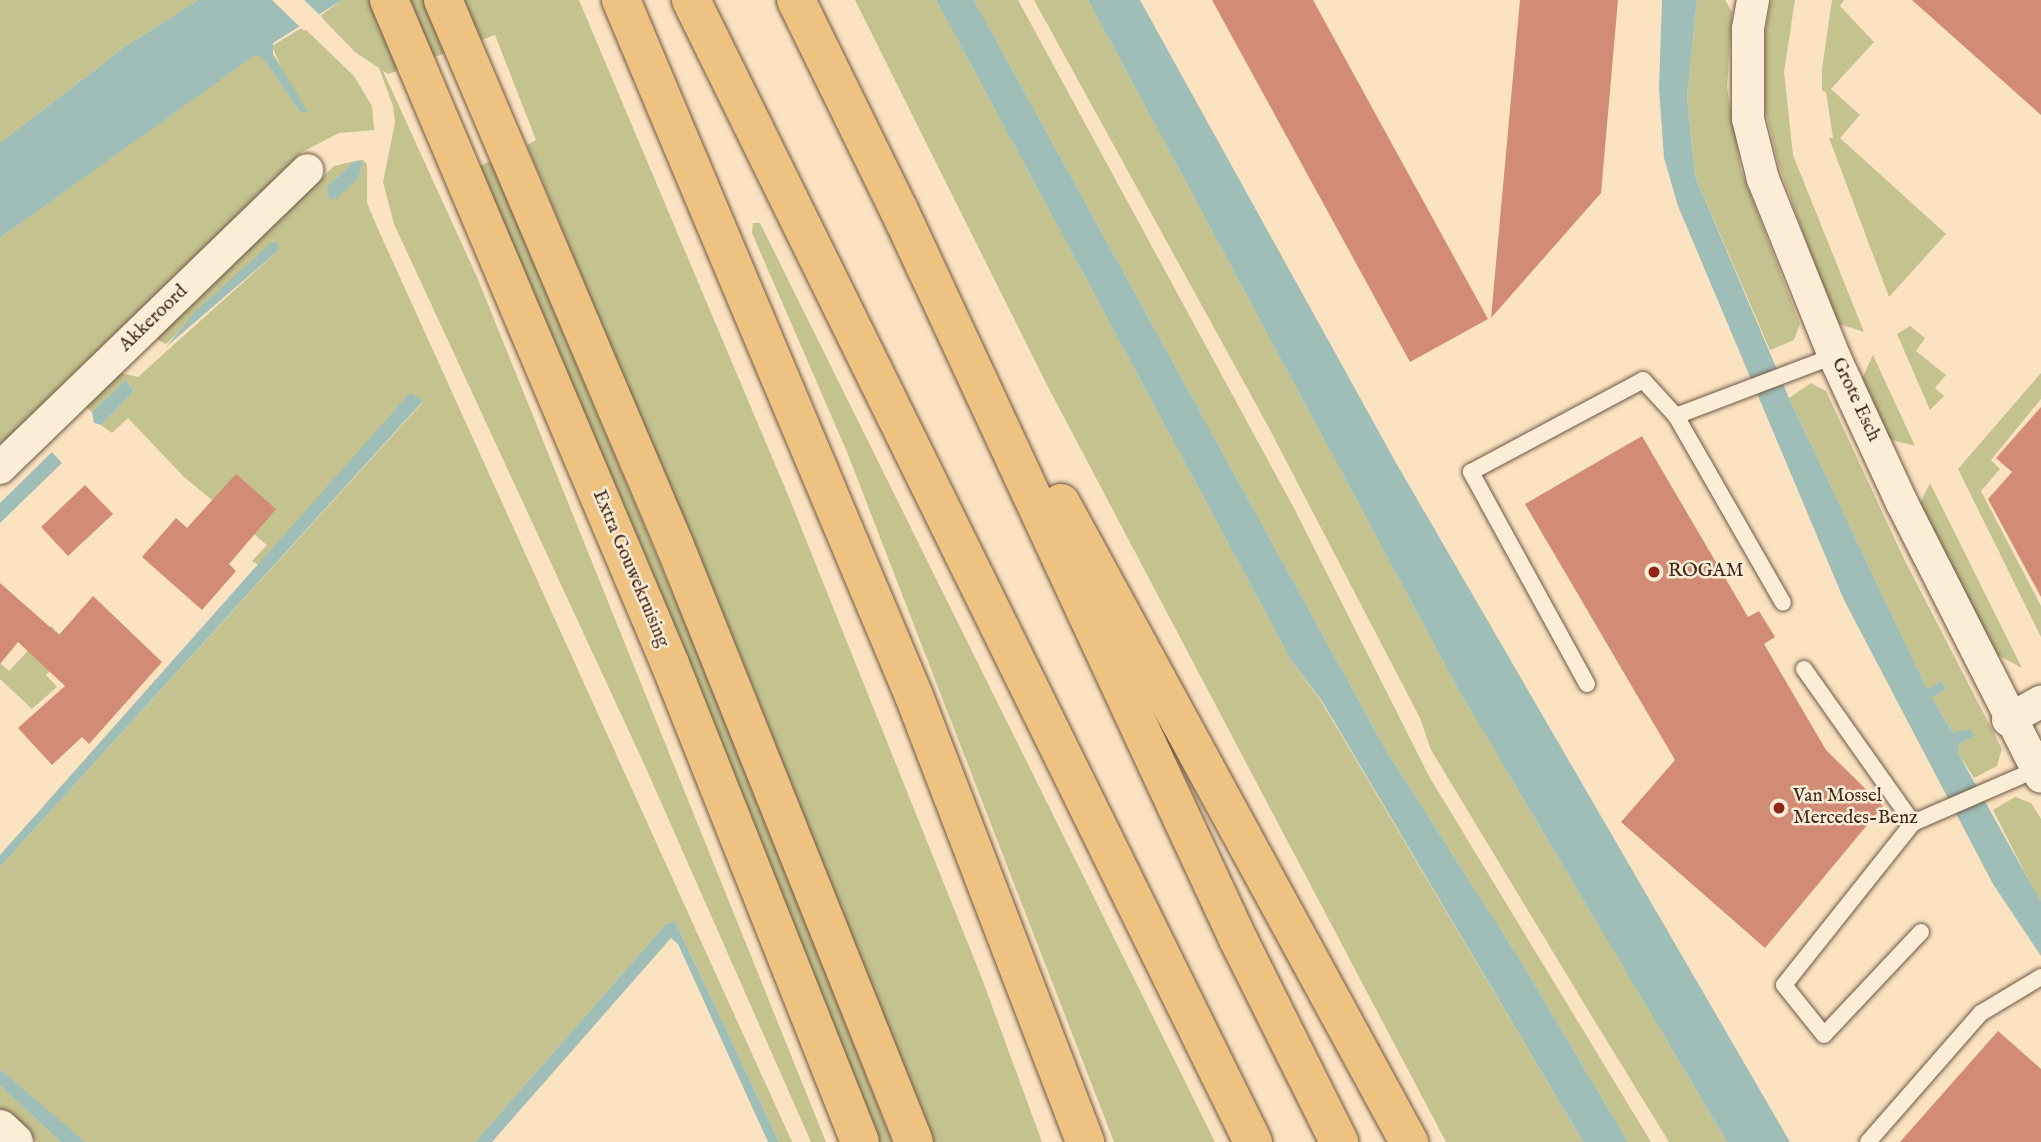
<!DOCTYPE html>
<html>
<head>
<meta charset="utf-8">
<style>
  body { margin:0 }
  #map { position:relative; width:2041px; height:1142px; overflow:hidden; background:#fbe3c1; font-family:"IM FELL English",serif }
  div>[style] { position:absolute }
  .green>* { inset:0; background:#c4c28f }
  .water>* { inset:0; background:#9fbeb7 }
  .pier>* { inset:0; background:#fbe3c1 }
  .building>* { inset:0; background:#d28b74 }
  .roads { filter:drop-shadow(0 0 2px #6f5744) drop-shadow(0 0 2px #6f5744) }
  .lane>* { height:16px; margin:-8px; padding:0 8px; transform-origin:8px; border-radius:8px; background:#fcedd7 }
  .street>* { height:32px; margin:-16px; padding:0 16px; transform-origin:16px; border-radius:16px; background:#fcedd7 }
  .secondary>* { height:38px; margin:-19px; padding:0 19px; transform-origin:19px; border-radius:19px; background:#fcedd7 }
  .primary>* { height:38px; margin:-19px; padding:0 19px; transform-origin:19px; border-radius:19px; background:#eec280 }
  .highway>* { height:38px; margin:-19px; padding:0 19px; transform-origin:19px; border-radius:19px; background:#eec280 }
  .dots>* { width:19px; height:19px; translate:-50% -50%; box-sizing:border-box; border:4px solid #fcedd7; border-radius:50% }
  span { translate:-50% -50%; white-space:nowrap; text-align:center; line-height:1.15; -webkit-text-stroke:5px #fcedd7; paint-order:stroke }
  .street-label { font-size:19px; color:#40281a }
  .poi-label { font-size:19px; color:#40281a }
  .left { translate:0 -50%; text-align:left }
</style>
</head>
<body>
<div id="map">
  <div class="green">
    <div style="clip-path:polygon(0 0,198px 0,126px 46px,0 143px)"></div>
    <div style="clip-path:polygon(342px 0,579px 0,788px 495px,981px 976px,1042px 1142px,931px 1142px,754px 690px,527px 145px,536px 140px,495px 35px,388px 74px,383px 71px,477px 277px,826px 1142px,811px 1142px,645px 766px,394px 224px,383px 182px,395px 123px,393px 106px,379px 68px,355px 52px,320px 16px)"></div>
    <div style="clip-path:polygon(855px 0,936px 0,1292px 662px,1321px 701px,1583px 1142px,1446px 1142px,1047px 385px)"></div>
    <div style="clip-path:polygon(974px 0,1018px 0,1295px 510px,1430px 778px,1651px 1142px,1628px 1142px,1519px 958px,1387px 752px)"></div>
    <div style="clip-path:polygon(1034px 0,1088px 0,1458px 689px,1727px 1142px,1669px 1142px,1602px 1033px,1431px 750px,1420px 718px,1269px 428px)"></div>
    <div style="clip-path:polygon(1697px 0,1725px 0,1732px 12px,1727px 87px,1741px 170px,1800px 324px,1794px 340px,1770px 350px,1695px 176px,1687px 97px)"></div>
    <div style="clip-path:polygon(1771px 0,1795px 0,1784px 72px,1793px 155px,1864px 332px,1836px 323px,1779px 166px,1765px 109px,1765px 35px)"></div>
    <div style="clip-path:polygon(1832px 0,1844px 0,1840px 6px,1874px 42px,1831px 89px,1860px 115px,1840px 138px,1946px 234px,1889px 297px,1829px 138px,1833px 138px,1826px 92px,1822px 91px,1822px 69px)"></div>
    <div style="clip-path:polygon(303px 27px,354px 76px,372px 106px,374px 130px,339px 133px,302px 152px,0 445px,0 238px,255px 54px,263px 57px,301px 114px,272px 46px)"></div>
    <div style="clip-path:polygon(363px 160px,367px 164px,367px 203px,378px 229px,792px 1142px,779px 1142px,675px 921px,666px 924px,475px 1142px,84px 1142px,0 1069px,0 867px,423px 402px,410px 394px,260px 566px,252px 561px,267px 545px,184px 477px,128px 418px,112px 433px,101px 425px,134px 391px,126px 380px,92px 412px,85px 406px,121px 373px,138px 377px,279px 250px,274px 241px,166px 344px,156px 339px,334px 166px,355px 161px,326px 187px,329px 198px,359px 177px)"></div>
    <div style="clip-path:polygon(491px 161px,736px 745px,892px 1142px,877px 1142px,723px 748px,479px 166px)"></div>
    <div style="clip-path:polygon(753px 223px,760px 223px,1215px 1142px,1114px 1142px,847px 452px,752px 233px)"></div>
    <div style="clip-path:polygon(1910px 326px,1925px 338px,1916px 351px,1946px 375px,1935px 388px,1944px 396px,1930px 410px,1897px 334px)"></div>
    <div style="clip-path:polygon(1873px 355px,1915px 446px,1885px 438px,1861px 381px)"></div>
    <div style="clip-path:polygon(2041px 373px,2041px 399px,1991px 460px,2000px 469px,1981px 491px,2041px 606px,2041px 637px,1958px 469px)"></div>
    <div style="clip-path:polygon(1811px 383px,1826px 391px,1904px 559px,2002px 749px,1997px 766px,1974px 778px,1958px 753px,1960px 744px,1974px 736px,1953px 733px,1932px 698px,1946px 689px,1942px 681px,1927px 689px,1789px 398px)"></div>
    <div style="clip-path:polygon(1930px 483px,2022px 668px,1992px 652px,1918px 507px)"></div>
    <div style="clip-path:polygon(51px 626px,71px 646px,46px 675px,57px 687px,32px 709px,0 679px,0 663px,9px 671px)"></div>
    <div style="clip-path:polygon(2015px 797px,2031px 803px,2041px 819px,2041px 904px,1993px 810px)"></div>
    <div style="clip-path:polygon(0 1086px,61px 1142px,37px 1142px,0 1109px)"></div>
  </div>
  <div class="water">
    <div style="clip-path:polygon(198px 0,342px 0,273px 43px,273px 54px,308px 112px,300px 112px,263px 58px,255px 55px,0 238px,0 143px,126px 46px)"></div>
    <div style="clip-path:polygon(936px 0,974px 0,1387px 752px,1519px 958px,1628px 1142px,1583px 1142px,1322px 701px,1292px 662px)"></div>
    <div style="clip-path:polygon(1088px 0,1140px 0,1395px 461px,1790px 1142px,1727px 1142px,1458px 689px)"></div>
    <div style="clip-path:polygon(1662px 0,1697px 0,1687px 97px,1695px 176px,1789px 398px,1927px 689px,1942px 681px,1946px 689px,1932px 698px,1953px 733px,1970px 729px,1974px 736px,1960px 744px,1958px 753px,2041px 902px,2041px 956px,1993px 884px,1844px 600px,1678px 206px,1664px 158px,1659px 88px)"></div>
    <div style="clip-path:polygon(363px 160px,359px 177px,336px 199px,329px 199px,326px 187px,355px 161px)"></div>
    <div style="clip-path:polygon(272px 242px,277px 242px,279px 250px,166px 347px,196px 311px)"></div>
    <div style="clip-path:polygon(126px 380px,134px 391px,101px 425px,94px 423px,92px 412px)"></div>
    <div style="clip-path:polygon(410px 393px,423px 401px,0 867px,0 855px)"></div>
    <div style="clip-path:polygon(52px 452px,62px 463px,0 523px,0 503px)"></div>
    <div style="clip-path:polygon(675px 921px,779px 1142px,768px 1142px,678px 944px,671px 938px,492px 1142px,475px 1142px,666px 924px)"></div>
    <div style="clip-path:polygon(0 1069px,84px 1141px,84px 1142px,61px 1142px,0 1086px)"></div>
  </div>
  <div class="pier">
    <div style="clip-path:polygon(272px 0,304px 0,323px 18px,304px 31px)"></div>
  </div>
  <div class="building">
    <div style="clip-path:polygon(1212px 0,1313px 0,1488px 319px,1410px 362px)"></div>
    <div style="clip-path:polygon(1520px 0,1618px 0,1601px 193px,1491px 318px)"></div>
    <div style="clip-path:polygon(1912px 0,2041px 0,2041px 115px)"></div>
    <div style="clip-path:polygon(2041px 407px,2041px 597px,1988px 499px,2012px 472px,1996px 458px)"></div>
    <div style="clip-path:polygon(1642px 436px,1748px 617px,1759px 611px,1775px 637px,1764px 644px,1826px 750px,1883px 806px,1765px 948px,1621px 822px,1675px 760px,1525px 504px)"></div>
    <div style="clip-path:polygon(236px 474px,276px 509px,229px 564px,236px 571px,202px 610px,142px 557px,176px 518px,187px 528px)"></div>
    <div style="clip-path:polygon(85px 485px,113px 514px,68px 556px,41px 527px)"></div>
    <div style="clip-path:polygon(0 583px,59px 635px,93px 596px,162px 662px,89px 744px,82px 737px,52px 765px,18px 728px,65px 686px,18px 642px,0 664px)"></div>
    <div style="clip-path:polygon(1998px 1031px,2041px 1069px,2041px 1142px,1900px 1142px)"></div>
  </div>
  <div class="roads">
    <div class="lane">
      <div style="left:1676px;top:416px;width:169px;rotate:-20.8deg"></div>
      <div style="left:1804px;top:669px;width:189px;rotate:54.7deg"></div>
      <div style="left:1587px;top:684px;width:242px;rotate:-118.7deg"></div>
      <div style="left:1471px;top:472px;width:195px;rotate:-28.1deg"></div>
      <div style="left:1643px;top:380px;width:49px;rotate:47.5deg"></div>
      <div style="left:1676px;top:416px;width:215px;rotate:60.2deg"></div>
      <div style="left:1921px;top:932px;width:141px;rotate:133.3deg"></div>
      <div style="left:1824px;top:1035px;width:64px;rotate:-128.7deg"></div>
      <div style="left:1784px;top:985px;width:207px;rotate:-51.5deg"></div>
      <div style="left:1913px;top:823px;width:135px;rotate:-23.5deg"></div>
      <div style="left:1868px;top:1142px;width:171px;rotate:-48.8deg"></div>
      <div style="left:1981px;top:1013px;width:70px;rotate:-31deg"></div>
    </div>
    <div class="street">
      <div style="left:1753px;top:0;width:29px;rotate:100deg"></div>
      <div style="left:1748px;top:29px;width:90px;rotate:90deg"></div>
      <div style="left:1748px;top:119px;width:62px;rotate:76deg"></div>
      <div style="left:1763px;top:179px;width:191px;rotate:68.1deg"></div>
      <div style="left:1834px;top:356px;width:160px;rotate:65.2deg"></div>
      <div style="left:1901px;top:501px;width:309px;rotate:63.1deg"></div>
      <div style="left:0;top:468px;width:428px;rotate:-44.1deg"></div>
      <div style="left:2008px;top:720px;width:38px;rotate:-29deg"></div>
    </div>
    <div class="secondary">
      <div style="left:0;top:1129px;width:19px;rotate:43deg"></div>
    </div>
    <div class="primary">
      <div style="left:389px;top:0;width:721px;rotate:67.06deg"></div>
      <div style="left:670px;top:664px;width:514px;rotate:68.32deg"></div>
      <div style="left:443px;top:0;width:593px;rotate:66.98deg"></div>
      <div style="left:675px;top:546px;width:642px;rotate:68.15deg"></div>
    </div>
    <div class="highway">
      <div style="left:621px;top:0;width:755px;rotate:67.17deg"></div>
      <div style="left:914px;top:696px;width:478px;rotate:69deg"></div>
      <div style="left:691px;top:0;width:1273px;rotate:63.8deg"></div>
      <div style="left:796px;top:0;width:234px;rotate:63.9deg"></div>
      <div style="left:899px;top:210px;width:804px;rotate:65.06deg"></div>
      <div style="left:1238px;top:939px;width:227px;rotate:63.5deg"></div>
      <div style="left:1061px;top:503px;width:728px;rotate:61.43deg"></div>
    </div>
  </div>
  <div class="dots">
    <div style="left:1654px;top:572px;background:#8f2418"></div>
    <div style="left:1779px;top:808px;background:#8f2418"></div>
  </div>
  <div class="street-label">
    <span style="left:154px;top:319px;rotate:-44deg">Akkeroord</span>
    <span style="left:1855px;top:400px;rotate:65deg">Grote Esch</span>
    <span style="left:630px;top:569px;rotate:67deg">Extra Gouwekruising</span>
  </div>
  <div class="poi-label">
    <span class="left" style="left:1668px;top:572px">ROGAM</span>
    <span class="left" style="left:1793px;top:808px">Van Mossel<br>Mercedes-Benz</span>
  </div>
</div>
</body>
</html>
